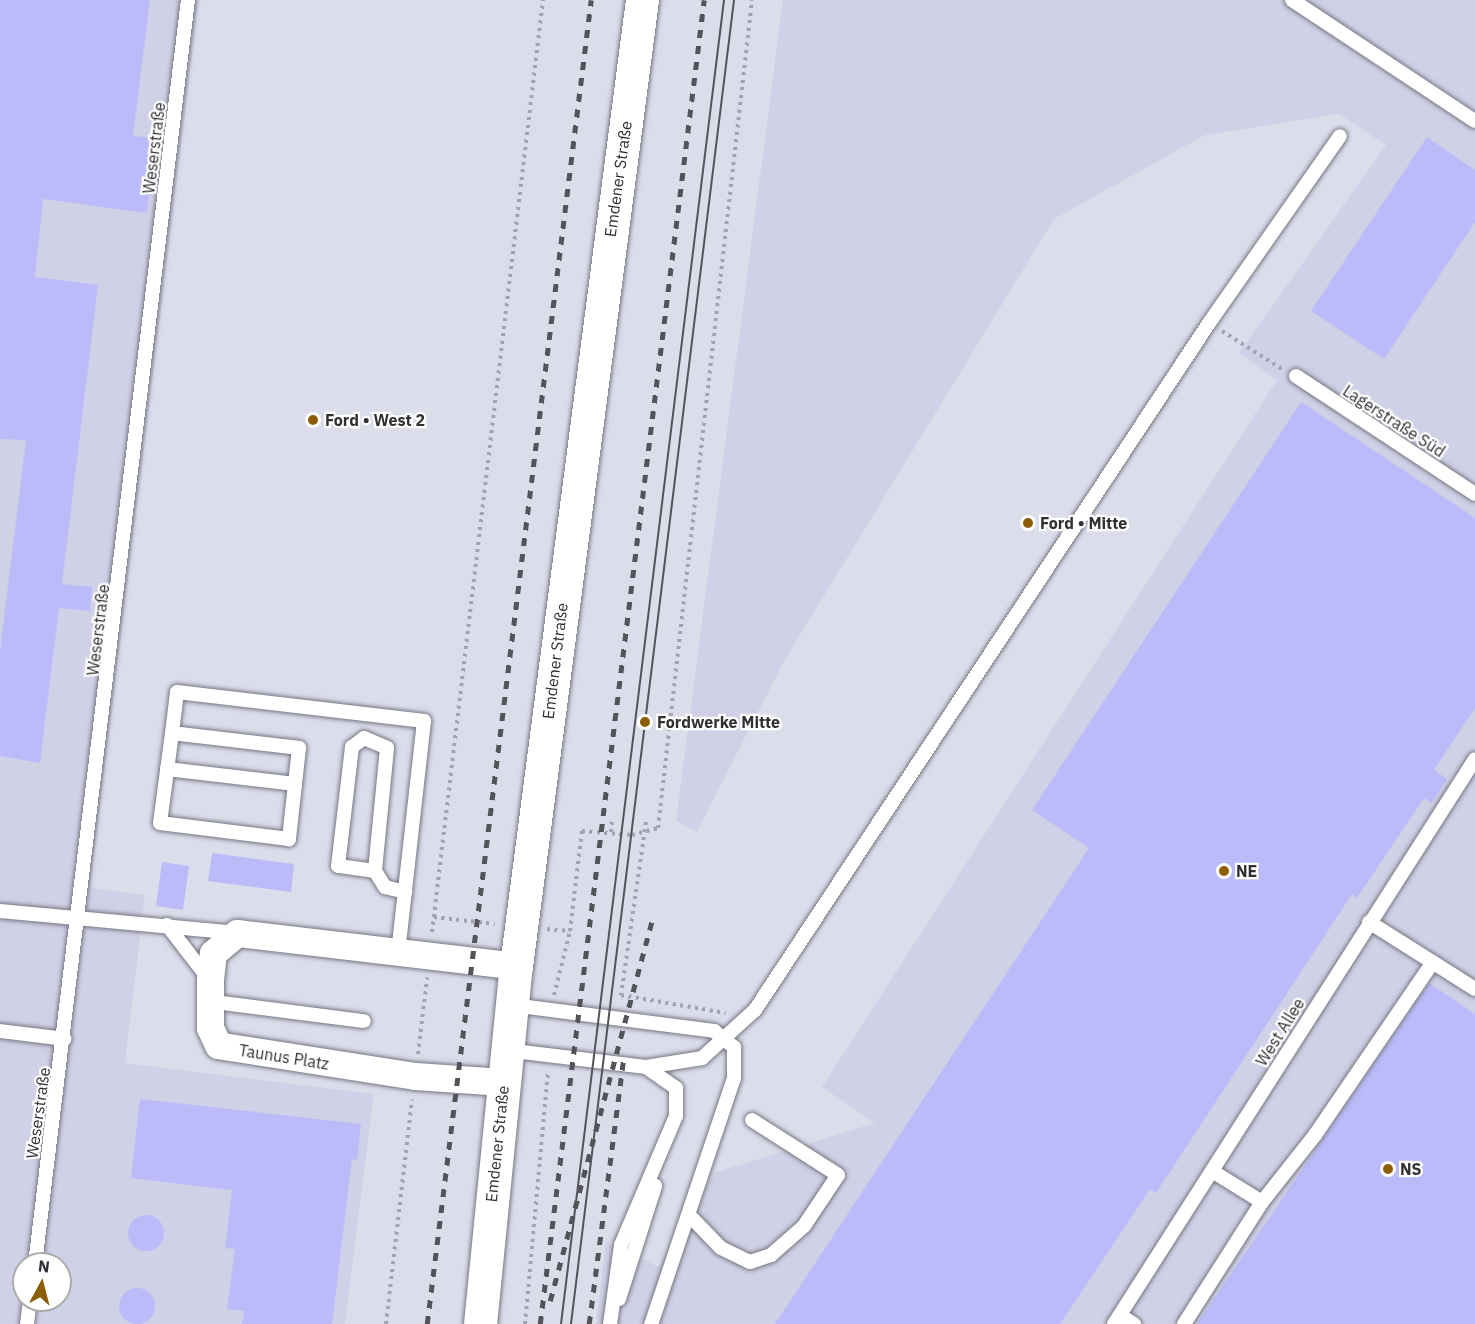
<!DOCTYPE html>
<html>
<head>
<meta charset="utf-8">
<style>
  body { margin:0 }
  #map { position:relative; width:1475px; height:1324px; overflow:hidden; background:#dcddeb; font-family:"IBM Plex Sans",sans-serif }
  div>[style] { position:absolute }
  .built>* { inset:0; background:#d0d1e6 }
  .building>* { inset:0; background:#babbf8 }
  .round { border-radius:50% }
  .path>* { height:4px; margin-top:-2px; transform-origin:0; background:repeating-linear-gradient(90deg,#a2a3ae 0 3px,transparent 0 7.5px) }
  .roads { filter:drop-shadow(0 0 2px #767683) drop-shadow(0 0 2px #767683) }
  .service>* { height:14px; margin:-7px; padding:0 7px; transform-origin:7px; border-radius:7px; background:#fff }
  .minor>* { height:27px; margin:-13.5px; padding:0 13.5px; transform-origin:13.5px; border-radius:13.5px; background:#fff }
  .tertiary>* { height:33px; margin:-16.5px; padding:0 16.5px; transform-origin:16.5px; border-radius:16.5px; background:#fff }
  .tram>* { height:1.5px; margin:-0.75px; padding:0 0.75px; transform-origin:0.75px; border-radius:0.75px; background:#53545a }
  .rail>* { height:4.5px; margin-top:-2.25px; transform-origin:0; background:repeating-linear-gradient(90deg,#53545a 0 8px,transparent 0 16px) }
  .dots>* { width:16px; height:16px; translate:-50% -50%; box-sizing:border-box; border:3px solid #fff; border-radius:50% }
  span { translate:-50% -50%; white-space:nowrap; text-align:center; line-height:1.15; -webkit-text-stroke:4.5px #fff; paint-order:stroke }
  .street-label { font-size:16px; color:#2f2f34 }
  .poi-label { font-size:16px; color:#2f2f34; font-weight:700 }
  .left { translate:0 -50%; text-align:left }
  .north { position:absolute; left:12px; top:1252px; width:60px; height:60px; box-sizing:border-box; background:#fff; border:2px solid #acacae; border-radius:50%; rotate:7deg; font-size:16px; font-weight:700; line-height:24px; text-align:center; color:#2f2f34 }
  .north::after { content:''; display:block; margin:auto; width:21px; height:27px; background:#8d5d06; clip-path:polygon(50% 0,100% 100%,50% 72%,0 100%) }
</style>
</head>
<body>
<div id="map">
  <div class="built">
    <div style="clip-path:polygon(evenodd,0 0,199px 0,90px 888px,145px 895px,125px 1063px,374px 1094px,345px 1324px,0 1324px,0 0,24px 1264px,60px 1264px,60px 1300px,24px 1300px,24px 1264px)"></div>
    <div style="clip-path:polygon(783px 0,1475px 0,1475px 1324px,596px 1324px,606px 1242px,659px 1267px,714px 1173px,875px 1123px,822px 1087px,1277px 380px,1239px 353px,1386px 145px,1339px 114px,1205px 135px,1054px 219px,783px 663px,697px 832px,676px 821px)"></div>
  </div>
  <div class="building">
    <div style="clip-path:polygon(0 0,150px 0,133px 136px,155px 138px,147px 213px,43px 199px,35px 277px,98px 285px,62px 584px,92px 587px,90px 611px,59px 608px,40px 763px,0 756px,0 651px,26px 440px,0 439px)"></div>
    <div style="clip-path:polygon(1427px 137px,1475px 170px,1475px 222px,1384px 359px,1311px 311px)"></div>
    <div style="clip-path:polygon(1301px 402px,1475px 518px,1475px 708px,1434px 770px,1447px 779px,1431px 803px,1424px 798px,1357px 898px,1352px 894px,1156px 1193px,1150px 1189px,1060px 1324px,775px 1324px,1089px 848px,1032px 810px)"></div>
    <div style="clip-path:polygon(212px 853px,294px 864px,291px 892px,208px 881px)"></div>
    <div style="clip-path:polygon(162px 862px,189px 866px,183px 910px,156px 906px)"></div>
    <div style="clip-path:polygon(1429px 983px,1475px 1014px,1475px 1324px,1197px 1324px)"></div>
    <div style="clip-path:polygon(140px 1099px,361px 1124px,357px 1160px,352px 1159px,332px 1324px,242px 1324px,244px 1311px,227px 1309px,235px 1249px,225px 1248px,232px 1190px,131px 1178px)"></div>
    <div class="round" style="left:128px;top:1215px;width:36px;height:36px"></div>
    <div class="round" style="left:119px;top:1288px;width:36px;height:36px"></div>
  </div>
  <div class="path">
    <div style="left:1222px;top:331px;width:71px;rotate:32.3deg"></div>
    <div style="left:646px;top:822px;width:175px;rotate:98.2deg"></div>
    <div style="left:621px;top:995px;width:106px;rotate:9.8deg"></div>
    <div style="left:611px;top:832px;width:13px;rotate:-86deg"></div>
    <div style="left:434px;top:917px;width:61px;rotate:6.5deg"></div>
    <div style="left:547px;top:929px;width:23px;rotate:5deg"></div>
    <div style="left:432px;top:932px;width:939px;rotate:-83.21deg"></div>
    <div style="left:554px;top:995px;width:66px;rotate:-76deg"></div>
    <div style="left:570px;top:931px;width:101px;rotate:-83.2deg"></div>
    <div style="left:582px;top:831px;width:50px;rotate:4.6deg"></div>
    <div style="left:632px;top:835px;width:27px;rotate:-15deg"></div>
    <div style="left:658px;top:828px;width:833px;rotate:-83.52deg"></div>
    <div style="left:418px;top:1054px;width:77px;rotate:-83.2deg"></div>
    <div style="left:386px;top:1324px;width:226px;rotate:-83.4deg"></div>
    <div style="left:525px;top:1324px;width:254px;rotate:-84.8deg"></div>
  </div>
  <div class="roads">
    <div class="service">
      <div style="left:1292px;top:0;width:219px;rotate:33.5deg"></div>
      <div style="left:1296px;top:376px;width:214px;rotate:33.4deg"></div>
      <div style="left:172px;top:733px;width:128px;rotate:6.7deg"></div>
      <div style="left:299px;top:748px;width:92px;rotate:96.3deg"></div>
      <div style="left:289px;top:839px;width:130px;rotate:-172.9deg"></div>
      <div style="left:160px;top:823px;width:91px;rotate:-82.4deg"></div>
      <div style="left:172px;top:733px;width:41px;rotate:-83deg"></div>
      <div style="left:177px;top:692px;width:249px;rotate:6.7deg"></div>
      <div style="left:424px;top:721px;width:232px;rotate:96.4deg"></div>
      <div style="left:167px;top:769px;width:129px;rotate:6.7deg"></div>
      <div style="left:375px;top:871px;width:37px;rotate:-172deg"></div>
      <div style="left:338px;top:866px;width:120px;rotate:-83.3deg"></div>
      <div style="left:352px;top:747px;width:15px;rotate:-37deg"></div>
      <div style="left:364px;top:738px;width:25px;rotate:23deg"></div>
      <div style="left:387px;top:748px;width:124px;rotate:95.6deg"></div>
      <div style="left:375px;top:871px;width:19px;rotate:58deg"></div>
      <div style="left:385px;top:887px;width:21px;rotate:14deg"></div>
      <div style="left:0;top:911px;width:236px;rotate:5.3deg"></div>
      <div style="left:1369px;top:922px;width:125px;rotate:32.3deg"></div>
      <div style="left:167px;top:925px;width:67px;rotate:52.3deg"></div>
      <div style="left:207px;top:1001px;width:158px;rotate:7.3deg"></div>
      <div style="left:512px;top:1005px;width:204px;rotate:7.3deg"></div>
      <div style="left:714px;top:1031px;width:26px;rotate:39deg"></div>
      <div style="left:734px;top:1047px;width:31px;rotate:90deg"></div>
      <div style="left:734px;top:1078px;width:260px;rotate:108.6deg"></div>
      <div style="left:0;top:1031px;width:65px;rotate:7deg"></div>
      <div style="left:506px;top:1050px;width:141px;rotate:6.9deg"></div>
      <div style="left:646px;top:1067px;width:37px;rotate:35deg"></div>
      <div style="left:676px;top:1088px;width:28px;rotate:90deg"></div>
      <div style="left:676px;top:1116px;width:140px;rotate:113.1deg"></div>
      <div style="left:621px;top:1245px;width:80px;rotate:97.9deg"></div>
      <div style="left:646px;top:1067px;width:57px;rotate:-9.1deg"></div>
      <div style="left:702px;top:1058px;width:72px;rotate:-42.2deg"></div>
      <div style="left:755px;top:1010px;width:823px;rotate:-56.54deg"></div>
      <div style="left:1209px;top:323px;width:228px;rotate:-55deg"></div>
      <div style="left:1262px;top:1202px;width:85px;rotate:-51.7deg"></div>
      <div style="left:1315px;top:1135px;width:209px;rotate:-55.7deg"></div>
      <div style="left:689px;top:1215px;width:46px;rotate:45.9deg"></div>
      <div style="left:721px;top:1248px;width:32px;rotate:26deg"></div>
      <div style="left:750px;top:1262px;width:22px;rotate:-18deg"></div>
      <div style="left:771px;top:1255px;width:44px;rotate:-41.3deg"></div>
      <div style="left:804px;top:1226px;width:61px;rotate:-56.3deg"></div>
      <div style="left:838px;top:1175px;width:102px;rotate:-147.4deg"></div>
      <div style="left:35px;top:1264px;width:1273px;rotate:-83.1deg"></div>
      <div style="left:619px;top:1299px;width:119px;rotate:-72.3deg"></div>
      <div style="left:1120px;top:1315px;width:17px;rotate:33deg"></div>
      <div style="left:27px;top:1324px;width:24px;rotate:-83deg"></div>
      <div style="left:1114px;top:1324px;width:670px;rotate:-57.42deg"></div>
      <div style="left:1184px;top:1324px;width:145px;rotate:-57.4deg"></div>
      <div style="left:1262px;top:1202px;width:59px;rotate:-148.2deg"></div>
    </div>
    <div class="minor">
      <div style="left:503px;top:1082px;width:88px;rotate:-176.1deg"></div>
      <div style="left:415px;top:1076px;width:199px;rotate:-171.1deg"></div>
      <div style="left:218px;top:1045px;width:19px;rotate:-115deg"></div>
      <div style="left:210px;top:1028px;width:48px;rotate:-90deg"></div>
      <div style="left:210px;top:980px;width:27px;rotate:-84deg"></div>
      <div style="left:213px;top:953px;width:31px;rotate:-40deg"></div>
      <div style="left:237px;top:933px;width:281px;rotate:6.7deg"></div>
    </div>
    <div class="tertiary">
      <div style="left:480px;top:1324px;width:360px;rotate:-84.3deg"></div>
      <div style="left:516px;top:966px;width:974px;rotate:-82.57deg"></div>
    </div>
  </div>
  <div class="tram">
    <div style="left:561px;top:1324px;width:1334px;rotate:-82.98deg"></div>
    <div style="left:571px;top:1324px;width:1334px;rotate:-82.98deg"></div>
  </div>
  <div class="rail">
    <div style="left:550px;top:1301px;width:398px;rotate:-75deg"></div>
    <div style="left:427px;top:1324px;width:1334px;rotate:-82.94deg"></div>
    <div style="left:540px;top:1324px;width:1334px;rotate:-82.94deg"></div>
    <div style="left:589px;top:1324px;width:271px;rotate:-82.6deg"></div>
  </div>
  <div class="dots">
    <div style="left:313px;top:420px;background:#8d5d06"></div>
    <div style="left:1028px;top:523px;background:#8d5d06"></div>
    <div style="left:645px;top:722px;background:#8d5d06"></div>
    <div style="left:1224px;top:871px;background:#8d5d06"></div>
    <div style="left:1388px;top:1169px;background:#8d5d06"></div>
  </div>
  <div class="street-label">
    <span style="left:154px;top:148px;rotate:-83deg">Weserstraße</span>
    <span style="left:618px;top:179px;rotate:-82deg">Emdener Straße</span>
    <span style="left:1394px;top:421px;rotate:33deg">Lagerstraße Süd</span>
    <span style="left:98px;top:630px;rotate:-83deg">Weserstraße</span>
    <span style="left:555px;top:661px;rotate:-83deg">Emdener Straße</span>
    <span style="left:1280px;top:1032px;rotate:-58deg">West Allee</span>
    <span style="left:284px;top:1057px;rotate:9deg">Taunus Platz</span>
    <span style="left:38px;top:1113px;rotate:-82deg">Weserstraße</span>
    <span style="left:497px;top:1144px;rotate:-84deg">Emdener Straße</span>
  </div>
  <div class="poi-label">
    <span class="left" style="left:325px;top:420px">Ford • West 2</span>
    <span class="left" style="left:1040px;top:523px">Ford • Mitte</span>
    <span class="left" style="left:657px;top:722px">Fordwerke Mitte</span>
    <span class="left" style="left:1236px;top:871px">NE</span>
    <span class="left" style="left:1400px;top:1169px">NS</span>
  </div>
  <div class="north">N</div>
</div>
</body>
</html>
